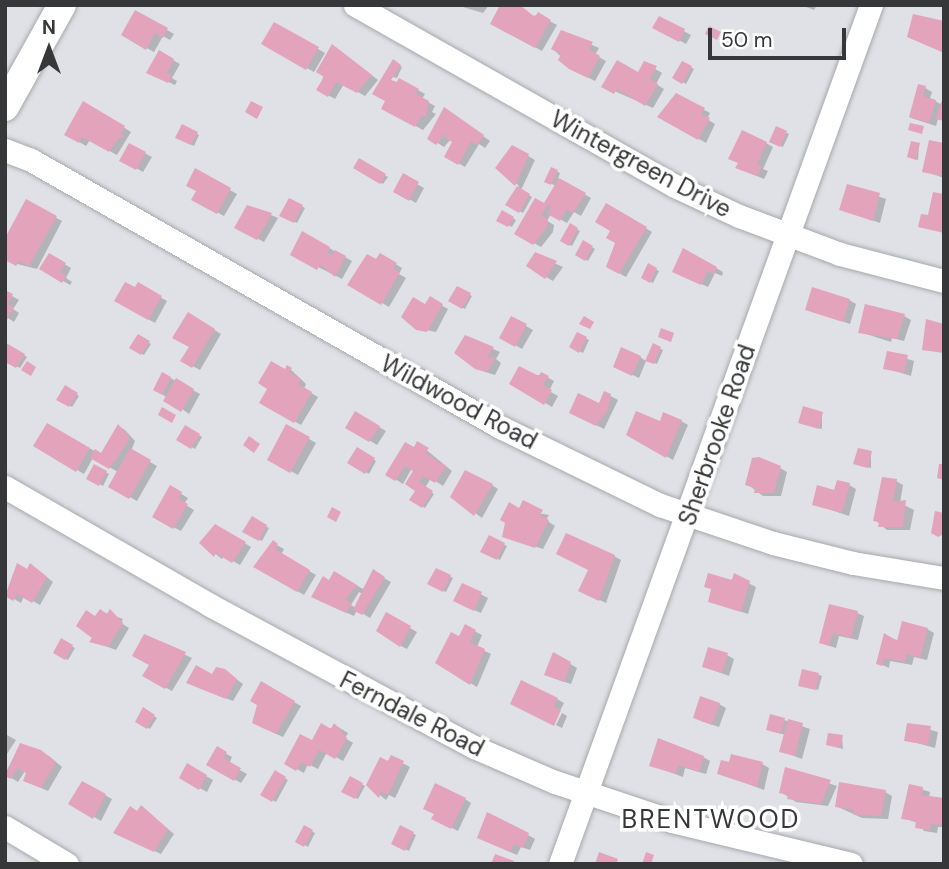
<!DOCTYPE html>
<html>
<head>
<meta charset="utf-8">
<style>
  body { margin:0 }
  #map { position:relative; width:949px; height:869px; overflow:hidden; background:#dfe1e6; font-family:"DM Sans",sans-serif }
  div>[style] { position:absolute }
  .shadow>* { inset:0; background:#0003 }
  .building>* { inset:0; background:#e2a3bb }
  .roads { filter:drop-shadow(0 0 2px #a6a8ac) drop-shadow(0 0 2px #a6a8ac) }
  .minor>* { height:23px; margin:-11.5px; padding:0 11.5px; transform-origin:11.5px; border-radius:11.5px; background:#fff }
  .major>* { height:28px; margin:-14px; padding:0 14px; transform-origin:14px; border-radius:14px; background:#fff }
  span { translate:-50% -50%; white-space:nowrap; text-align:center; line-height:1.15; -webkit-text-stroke:7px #fff; paint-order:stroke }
  .street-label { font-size:24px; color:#363739 }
  .neighbourhood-label { font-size:26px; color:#363739; letter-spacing:2px }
  .frame { position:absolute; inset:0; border:7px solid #363739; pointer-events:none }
  .north { position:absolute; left:14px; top:14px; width:70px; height:70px; -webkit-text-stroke:5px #fff; paint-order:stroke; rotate:0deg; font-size:19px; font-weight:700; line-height:28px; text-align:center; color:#363739 }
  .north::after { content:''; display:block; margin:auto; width:24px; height:32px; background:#363739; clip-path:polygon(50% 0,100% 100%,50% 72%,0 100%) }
  .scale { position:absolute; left:708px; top:28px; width:138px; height:32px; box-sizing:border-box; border:4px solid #363739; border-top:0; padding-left:9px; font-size:21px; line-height:24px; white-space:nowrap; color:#363739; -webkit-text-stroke:5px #fff; paint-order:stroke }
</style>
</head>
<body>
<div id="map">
  <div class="shadow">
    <div style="clip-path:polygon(456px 5px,489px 5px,483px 13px)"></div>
    <div style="clip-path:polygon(801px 5px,817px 5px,814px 10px)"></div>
    <div style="clip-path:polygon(135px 12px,174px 34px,170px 40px,163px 36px,154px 52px,123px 35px)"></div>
    <div style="clip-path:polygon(538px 15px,557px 25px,542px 51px,492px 23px)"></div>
    <div style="clip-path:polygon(660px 18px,691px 35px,686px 44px,655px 27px)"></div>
    <div style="clip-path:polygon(275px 24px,325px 53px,314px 72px,264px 44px)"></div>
    <div style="clip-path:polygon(562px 32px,599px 48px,595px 55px,606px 61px,595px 81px,577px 72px,553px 49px)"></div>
    <div style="clip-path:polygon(333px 46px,378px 80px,365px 96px,344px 84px,335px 99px,319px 90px)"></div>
    <div style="clip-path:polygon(160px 53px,180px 64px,172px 78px,177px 81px,175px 85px,155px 76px)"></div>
    <div style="clip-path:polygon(393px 62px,402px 67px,397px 78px,389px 76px)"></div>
    <div style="clip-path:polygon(645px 63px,662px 73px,656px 84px,664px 89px,653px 108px,603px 86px,638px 74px)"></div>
    <div style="clip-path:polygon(683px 63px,694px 69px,686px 84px,674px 77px)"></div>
    <div style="clip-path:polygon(383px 77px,418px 90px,425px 94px,422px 99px,435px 106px,432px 112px,436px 114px,423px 130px,383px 108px,387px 101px)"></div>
    <div style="clip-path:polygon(925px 88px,932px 92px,930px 98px,942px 105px,936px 126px,911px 118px)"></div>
    <div style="clip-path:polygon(676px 95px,710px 113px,707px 119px,715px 124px,706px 143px,659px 116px)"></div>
    <div style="clip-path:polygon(84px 103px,131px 132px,117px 155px,90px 140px,86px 146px,66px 134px)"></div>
    <div style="clip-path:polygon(451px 113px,490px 141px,485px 148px,479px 144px,465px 167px,446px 156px,455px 141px,451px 139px,444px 147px,430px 138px)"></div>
    <div style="clip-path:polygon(183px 126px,199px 135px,194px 146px,177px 137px)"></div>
    <div style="clip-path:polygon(776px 128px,789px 134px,783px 147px,771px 141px)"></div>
    <div style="clip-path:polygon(766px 143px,773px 147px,763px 169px,768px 171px,764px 179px,737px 168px)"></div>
    <div style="clip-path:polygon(130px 145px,152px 157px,143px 172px,122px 160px)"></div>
    <div style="clip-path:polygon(919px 145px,918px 160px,912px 158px)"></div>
    <div style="clip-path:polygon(944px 145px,944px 178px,924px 171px)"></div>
    <div style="clip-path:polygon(513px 147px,535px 160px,521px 190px,532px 197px,523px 213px,508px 204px,519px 186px,497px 167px)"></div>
    <div style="clip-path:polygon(360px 160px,388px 177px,383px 184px,356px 168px)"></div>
    <div style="clip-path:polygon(552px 169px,560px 173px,558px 179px,591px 198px,581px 216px,574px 212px,567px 223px,551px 214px,547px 221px,554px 225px,553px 232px,541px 247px,516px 233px,545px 206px,556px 186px,546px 181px)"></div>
    <div style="clip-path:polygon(196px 171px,237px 194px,224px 216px,194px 199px,198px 191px)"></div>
    <div style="clip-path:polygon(403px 176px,424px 188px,416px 203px,395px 191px)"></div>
    <div style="clip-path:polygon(848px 186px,886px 199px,880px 223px,841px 209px)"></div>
    <div style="clip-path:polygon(289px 200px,305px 208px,297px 223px,282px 215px)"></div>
    <div style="clip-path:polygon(27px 202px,62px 221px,37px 269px,13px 263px)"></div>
    <div style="clip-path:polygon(607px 205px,652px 232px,626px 277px,608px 267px,617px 242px)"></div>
    <div style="clip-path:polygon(502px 212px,516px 220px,512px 227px,498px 220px)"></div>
    <div style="clip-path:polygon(271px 215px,278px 218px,264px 242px,236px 227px)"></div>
    <div style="clip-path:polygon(570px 226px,580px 231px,572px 246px,562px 240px)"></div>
    <div style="clip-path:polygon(303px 233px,352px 261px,342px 279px,292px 254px)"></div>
    <div style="clip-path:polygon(584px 243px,595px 249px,588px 261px,577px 255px)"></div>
    <div style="clip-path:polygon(684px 250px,723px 272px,722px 276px,715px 273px,708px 287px,681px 275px)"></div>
    <div style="clip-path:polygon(49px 255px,71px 268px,66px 278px,72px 282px,70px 285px,41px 268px)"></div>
    <div style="clip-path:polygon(381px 255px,402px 268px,399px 274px,406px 278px,389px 307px,350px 284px)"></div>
    <div style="clip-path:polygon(536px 255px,563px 267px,553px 281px,546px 277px)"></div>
    <div style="clip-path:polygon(649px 266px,659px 271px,653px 283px,643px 278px)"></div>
    <div style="clip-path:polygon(138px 285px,167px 301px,155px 323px,116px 301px)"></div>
    <div style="clip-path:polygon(458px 288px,472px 296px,465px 309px,450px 301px)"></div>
    <div style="clip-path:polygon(5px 292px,19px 300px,13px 309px,19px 313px,14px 322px,8px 318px,5px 324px)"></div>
    <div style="clip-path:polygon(430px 299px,448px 309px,436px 332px,417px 328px)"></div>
    <div style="clip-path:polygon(849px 300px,856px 304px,850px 324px,807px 309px)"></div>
    <div style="clip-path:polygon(188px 314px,221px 334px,200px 370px,183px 361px,191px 346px)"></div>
    <div style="clip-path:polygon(904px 316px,911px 320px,904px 341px,892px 338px,891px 342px,860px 332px)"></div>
    <div style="clip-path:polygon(512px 318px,533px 330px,522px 349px,501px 337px)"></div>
    <div style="clip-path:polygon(577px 334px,589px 340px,583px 353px,571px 347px)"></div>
    <div style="clip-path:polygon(138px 336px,151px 344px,144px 355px,131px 348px)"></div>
    <div style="clip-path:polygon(466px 337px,500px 352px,496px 359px,501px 363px,495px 375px,479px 370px)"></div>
    <div style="clip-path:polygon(7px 345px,27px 357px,20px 368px,5px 360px)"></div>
    <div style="clip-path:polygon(654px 346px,663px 350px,657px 364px,648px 360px)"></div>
    <div style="clip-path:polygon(888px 353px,914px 361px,911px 376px,885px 368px)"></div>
    <div style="clip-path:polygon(640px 357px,646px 361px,639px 378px,622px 370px)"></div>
    <div style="clip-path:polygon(288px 367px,306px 384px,304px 389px,318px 397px,301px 425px,261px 402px)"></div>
    <div style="clip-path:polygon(163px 374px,200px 394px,189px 414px,155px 389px)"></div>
    <div style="clip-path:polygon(542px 374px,554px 381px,549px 391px,558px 396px,552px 407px,512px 384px)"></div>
    <div style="clip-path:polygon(66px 388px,79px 396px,72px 407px,59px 399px)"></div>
    <div style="clip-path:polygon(605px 393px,618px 400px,604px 429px,578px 416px,600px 405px)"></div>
    <div style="clip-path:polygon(355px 413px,386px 431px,377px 445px,347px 427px)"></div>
    <div style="clip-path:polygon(822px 413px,822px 429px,803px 424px)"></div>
    <div style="clip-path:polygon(681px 421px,688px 425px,673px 460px,628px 434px)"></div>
    <div style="clip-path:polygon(47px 425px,102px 455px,118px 426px,125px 430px,135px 441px,131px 451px,157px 466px,137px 501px,110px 486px,118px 472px,93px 458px,84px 474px,35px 445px)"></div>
    <div style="clip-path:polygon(287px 426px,316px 443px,298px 475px,269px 459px)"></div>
    <div style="clip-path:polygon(185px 427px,202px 437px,195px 449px,178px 439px)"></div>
    <div style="clip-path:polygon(418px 443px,452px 471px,443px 486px,431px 478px,425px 488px,434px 494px,425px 508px,411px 499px,417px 490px,416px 470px,412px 468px,403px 484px,387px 474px)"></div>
    <div style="clip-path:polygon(358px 450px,376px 461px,369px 474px,350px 463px)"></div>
    <div style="clip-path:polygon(871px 453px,871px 468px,858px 465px)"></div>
    <div style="clip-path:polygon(95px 466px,109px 474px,103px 486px,89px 478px)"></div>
    <div style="clip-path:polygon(780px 468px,787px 472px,781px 496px,763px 496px,747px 484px)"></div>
    <div style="clip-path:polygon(896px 481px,903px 485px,900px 503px,914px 510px,910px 530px,887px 530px,875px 520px)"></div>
    <div style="clip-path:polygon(492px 485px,498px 489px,482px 518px,452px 496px)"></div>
    <div style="clip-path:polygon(849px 485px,856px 489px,849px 516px,814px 504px)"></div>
    <div style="clip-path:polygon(171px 488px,188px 498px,184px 504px,194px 510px,181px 531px,154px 517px)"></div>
    <div style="clip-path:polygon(520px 510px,549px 515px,546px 520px,555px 526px,543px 549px,508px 538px)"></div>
    <div style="clip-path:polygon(252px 519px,269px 528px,262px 541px,245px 531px)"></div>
    <div style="clip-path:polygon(216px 526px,251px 547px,240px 565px,224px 556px,222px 559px,201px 543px)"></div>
    <div style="clip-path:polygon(490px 537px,507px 546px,500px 560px,483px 551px)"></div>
    <div style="clip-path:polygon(273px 543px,284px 549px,281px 555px,316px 575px,304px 595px,255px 566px)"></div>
    <div style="clip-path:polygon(614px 556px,621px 560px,606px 603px,587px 594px,590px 569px)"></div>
    <div style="clip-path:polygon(37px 569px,53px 582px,40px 605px,24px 596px,21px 603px,6px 594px,27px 571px)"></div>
    <div style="clip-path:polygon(437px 570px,453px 578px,446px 592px,430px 584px)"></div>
    <div style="clip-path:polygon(evenodd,373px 572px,391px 582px,370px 618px,357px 610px,354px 616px,320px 601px,335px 573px,363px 589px,373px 572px,359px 592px,364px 595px,356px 608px,351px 605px,359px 592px)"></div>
    <div style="clip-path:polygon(735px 576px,756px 587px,748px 614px,710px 601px)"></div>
    <div style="clip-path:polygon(463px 585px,488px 598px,481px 613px,462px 605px)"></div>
    <div style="clip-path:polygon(100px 611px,123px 619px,121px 623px,129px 628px,116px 650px,92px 641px)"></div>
    <div style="clip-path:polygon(857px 613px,864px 616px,858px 640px,839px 636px,836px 648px,821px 643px)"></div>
    <div style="clip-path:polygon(387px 615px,417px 632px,407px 649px,401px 646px)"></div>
    <div style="clip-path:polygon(466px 627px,482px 635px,477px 647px,491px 654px,477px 687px,438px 663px)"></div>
    <div style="clip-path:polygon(927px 629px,934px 633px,927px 660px,914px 657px,912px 665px,890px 661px,889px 668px,878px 663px,885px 635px,899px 641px)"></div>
    <div style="clip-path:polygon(145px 636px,192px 658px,172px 691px,145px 676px,151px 664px)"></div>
    <div style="clip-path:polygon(62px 640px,75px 648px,68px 660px,55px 653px)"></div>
    <div style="clip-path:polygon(554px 654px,577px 668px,571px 684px,553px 678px)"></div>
    <div style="clip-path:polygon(727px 655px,734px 659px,729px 676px,704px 667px)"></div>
    <div style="clip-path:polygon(225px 671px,243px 684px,233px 701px,195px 686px)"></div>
    <div style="clip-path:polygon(803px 671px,822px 676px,818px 690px,803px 686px)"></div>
    <div style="clip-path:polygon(262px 684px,301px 706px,283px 737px,261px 727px)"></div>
    <div style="clip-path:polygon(557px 699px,564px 703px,553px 724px,519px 707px)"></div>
    <div style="clip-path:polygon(719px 704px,726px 708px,719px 727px,701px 721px)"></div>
    <div style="clip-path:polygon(144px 710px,157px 718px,150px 729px,137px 721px)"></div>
    <div style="clip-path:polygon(562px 713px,567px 716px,562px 728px,556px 725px)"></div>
    <div style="clip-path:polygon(784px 720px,810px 729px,802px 759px,781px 751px,786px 735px,768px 730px)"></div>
    <div style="clip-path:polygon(909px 724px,938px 732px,935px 748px,906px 740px)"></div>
    <div style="clip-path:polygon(335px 725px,348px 733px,345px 738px,353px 743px,343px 761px,327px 752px,318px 769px,308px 764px,304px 773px,286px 763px)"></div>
    <div style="clip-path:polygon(5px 734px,16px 740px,5px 757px)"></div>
    <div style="clip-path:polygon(842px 737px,843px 749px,828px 745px)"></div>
    <div style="clip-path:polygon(20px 745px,49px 756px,62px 767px,48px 791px,32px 784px,25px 771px,18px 782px,5px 774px)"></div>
    <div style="clip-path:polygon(218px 749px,232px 757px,229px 764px,247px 774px,241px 783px,209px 765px)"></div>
    <div style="clip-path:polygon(391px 757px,410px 767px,395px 798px,389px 795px,386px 800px,368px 785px)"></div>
    <div style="clip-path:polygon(703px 757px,710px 761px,706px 774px,685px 768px,683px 777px,651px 765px)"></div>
    <div style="clip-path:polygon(762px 764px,769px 768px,764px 790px,719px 773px)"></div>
    <div style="clip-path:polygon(188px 766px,213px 780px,207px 792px,181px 778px)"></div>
    <div style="clip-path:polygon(786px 769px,837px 786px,828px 806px,796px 802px,781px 792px)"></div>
    <div style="clip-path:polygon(275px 773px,288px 780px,276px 802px,263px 794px)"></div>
    <div style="clip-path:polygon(351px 778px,365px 786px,358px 799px,344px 791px)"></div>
    <div style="clip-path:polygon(83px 783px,112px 799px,101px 821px,70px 803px)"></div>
    <div style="clip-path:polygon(911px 786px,930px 792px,929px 798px,944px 800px,944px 827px,938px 827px,937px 833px,924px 831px,918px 823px,903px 818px)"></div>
    <div style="clip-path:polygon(885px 792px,892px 796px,888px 819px,862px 818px,836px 806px)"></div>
    <div style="clip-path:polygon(465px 799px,471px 803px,458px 831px,440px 822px)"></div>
    <div style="clip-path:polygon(142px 807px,174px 834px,161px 854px,122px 836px)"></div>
    <div style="clip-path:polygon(305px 828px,315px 833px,308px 847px,298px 841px)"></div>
    <div style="clip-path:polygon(401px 828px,416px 835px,409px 851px,393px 843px)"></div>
    <div style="clip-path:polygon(528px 835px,535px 839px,530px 850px,521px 847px,517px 855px,486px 841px)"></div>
  </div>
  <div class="building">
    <div style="clip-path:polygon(500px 5px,520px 5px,535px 17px,538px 12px,551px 20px,535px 48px,490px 24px)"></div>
    <div style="clip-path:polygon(135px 10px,168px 28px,163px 38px,155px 33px,146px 50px,121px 35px)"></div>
    <div style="clip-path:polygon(913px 14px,944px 21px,944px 53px,907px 37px)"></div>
    <div style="clip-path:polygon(659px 16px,685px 29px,679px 42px,652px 28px)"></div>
    <div style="clip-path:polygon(274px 22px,319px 47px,306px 70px,261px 44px)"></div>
    <div style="clip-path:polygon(709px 26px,721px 32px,717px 40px,705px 34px)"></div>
    <div style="clip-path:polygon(561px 30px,593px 42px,589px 49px,600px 56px,588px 78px,569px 69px,558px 60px,561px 54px,551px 49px)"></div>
    <div style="clip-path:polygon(332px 44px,372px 75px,357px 93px,336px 82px,328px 97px,316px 90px,324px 77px,316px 72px)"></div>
    <div style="clip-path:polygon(159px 50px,174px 59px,167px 73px,172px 76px,168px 83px,146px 73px)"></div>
    <div style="clip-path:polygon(393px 59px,401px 65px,391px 80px,396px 83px,399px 78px,419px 89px,416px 94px,429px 101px,426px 117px,422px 115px,415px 127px,381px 109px,385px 101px,372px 94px)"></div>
    <div style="clip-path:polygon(617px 60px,638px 72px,644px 61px,657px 66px,650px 79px,658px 84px,645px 106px,617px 89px,614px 94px,601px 87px)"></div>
    <div style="clip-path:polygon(682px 61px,692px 66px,682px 84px,672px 78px)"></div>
    <div style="clip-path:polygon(918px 84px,926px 86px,923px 96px,936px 100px,929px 123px,909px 117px)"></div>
    <div style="clip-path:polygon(676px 93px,705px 108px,701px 114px,710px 118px,698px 140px,657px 117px)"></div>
    <div style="clip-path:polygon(83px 101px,125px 126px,121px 134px,125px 136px,119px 138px,109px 152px,82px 137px,79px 143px,64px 135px)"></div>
    <div style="clip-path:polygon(251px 101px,263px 107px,257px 119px,245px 112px)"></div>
    <div style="clip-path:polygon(941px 102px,944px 103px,944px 121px,936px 119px)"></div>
    <div style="clip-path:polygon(444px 107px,484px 135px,478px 145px,471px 142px,458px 165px,444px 157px,452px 142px,444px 137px,448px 130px,436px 145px,427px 139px)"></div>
    <div style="clip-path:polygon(910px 123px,924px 126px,922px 134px,908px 130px)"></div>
    <div style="clip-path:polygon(182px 124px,198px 132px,191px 145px,175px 138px)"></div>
    <div style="clip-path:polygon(776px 126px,787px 131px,780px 147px,769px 142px)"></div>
    <div style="clip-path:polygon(742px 130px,767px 142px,757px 164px,762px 166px,757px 176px,735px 168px,738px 163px,728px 159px)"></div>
    <div style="clip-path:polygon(929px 140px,944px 143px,941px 176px,922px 172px)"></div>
    <div style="clip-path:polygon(911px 141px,920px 143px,916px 160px,907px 157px)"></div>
    <div style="clip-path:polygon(129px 143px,146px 152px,136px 170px,119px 161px)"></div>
    <div style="clip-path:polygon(512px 145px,529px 154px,515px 186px,495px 168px)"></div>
    <div style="clip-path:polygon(359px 158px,386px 174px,380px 184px,353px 168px)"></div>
    <div style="clip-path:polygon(551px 167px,558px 170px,551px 185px,544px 182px)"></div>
    <div style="clip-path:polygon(195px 168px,231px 188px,217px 214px,191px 200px,196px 191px,186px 186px)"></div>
    <div style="clip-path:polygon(403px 173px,419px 182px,409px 201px,393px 192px)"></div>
    <div style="clip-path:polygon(559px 178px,586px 193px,573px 213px,567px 209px,560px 221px,547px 214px,551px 207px,547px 205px,541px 216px,548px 219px,546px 229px,533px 245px,514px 234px,535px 198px,544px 203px)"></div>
    <div style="clip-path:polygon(847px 184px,880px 193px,873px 221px,839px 210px)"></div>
    <div style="clip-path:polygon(517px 186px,530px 194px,519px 213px,505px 205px)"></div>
    <div style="clip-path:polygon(933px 192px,944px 194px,944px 233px,918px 227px,921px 214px,928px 215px)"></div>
    <div style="clip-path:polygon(289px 198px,303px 205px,294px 223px,279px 216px)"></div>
    <div style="clip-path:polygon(26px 199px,57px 216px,29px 266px,19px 261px,16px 266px,5px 260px,5px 238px)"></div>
    <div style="clip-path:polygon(606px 203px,647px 227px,619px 274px,606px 267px,615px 243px,606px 238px,610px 231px,595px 222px)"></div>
    <div style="clip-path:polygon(247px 205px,272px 213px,257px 240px,234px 228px)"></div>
    <div style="clip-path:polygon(502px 210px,514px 217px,508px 227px,496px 221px)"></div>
    <div style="clip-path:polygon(570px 223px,578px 228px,569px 246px,560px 241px)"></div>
    <div style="clip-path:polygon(302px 231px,330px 247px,327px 253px,332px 255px,335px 250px,346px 256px,335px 277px,320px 264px,317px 270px,290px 255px)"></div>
    <div style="clip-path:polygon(583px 240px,593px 246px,585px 261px,575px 255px)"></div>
    <div style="clip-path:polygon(683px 248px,717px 267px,714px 274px,707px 271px,701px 285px,672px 272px)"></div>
    <div style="clip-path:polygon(535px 252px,557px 261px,545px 279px,526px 266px)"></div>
    <div style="clip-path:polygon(49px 253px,66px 263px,60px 272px,66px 276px,62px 283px,39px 269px)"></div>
    <div style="clip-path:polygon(380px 253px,397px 263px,393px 268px,400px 272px,381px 305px,347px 285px,367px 254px,376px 259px)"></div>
    <div style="clip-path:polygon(648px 263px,657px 268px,650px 283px,641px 278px)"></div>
    <div style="clip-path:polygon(125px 282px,135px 287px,138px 282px,162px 296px,148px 320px,114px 301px)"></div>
    <div style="clip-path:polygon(457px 286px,471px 293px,462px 309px,448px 301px)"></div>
    <div style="clip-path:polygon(812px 287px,850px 299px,843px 322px,805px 310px)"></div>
    <div style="clip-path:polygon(5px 290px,13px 294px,8px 304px,14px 308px,5px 322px)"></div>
    <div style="clip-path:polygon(430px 296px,443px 304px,427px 332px,416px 330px,401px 317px,413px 297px,425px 304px)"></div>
    <div style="clip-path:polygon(865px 304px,905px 314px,897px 339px,858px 333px)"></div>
    <div style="clip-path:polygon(188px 312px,215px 329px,192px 368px,180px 361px,189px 347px,172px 338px)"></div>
    <div style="clip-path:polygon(511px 316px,527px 324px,515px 347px,499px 338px)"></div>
    <div style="clip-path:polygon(584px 316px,594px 322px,590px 329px,579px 324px)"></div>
    <div style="clip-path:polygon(926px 319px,944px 324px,944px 353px,922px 350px)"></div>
    <div style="clip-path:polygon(661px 328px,674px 333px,671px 342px,658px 337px)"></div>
    <div style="clip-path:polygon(577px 332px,587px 337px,579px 353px,569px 347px)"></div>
    <div style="clip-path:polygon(138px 334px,150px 341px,141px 355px,129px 348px)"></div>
    <div style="clip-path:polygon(465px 335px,494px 347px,487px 358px,496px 357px,487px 372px,475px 369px,454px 353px)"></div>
    <div style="clip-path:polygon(6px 343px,25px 354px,16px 368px,5px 362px)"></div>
    <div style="clip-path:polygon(653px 343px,661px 347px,654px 364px,645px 361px)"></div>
    <div style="clip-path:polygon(621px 347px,641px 356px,632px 376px,613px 367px)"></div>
    <div style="clip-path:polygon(887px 351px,908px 355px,904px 373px,883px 369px)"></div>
    <div style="clip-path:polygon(27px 361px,36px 367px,31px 376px,21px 370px)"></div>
    <div style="clip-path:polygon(271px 361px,285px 369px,287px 365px,292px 368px,289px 372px,301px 379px,298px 384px,312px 392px,294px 423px,259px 403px,267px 389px,258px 383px)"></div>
    <div style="clip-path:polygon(519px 366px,539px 376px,541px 372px,549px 376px,543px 385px,552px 390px,544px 405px,509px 384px)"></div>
    <div style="clip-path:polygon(162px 372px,171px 377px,162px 395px,153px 390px)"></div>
    <div style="clip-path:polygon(176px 378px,194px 389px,181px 412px,163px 401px)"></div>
    <div style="clip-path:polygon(65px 385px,78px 393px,69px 407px,56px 400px)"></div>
    <div style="clip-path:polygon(604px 391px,611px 394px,608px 410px,596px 426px,569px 413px,578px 393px,599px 403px)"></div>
    <div style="clip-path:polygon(803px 406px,823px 412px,819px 429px,798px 423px)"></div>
    <div style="clip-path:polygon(162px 407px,176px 415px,172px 423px,158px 415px)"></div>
    <div style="clip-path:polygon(355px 411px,380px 426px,369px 442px,345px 428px)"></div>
    <div style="clip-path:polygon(636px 411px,660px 421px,663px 412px,682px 420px,666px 458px,626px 435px)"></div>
    <div style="clip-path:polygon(47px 423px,90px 448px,76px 472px,33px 446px)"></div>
    <div style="clip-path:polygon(118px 424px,129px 436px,128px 442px,109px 469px,90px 458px,95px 449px,101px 453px)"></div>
    <div style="clip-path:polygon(286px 424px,310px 437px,290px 473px,267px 460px)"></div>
    <div style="clip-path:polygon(185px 425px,200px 434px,191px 449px,176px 440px)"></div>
    <div style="clip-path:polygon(249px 436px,260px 444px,254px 453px,243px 445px)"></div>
    <div style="clip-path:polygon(417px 441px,429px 448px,425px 453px,446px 466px,435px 483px,423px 476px,419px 482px,433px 491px,422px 508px,409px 500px,415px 491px,405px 484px,413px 471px,405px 466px,395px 481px,385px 475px,405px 442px,414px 447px)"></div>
    <div style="clip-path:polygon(357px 447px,375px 458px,365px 474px,347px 463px)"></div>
    <div style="clip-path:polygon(130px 448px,151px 460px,129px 499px,108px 487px)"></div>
    <div style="clip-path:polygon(858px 448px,872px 451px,868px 468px,853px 464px)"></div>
    <div style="clip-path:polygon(759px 457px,781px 466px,774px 493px,754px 493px,755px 488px,745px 485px,752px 458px)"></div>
    <div style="clip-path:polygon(94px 464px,107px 471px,99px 486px,86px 479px)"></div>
    <div style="clip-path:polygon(939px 464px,944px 464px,944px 480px,937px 478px)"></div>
    <div style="clip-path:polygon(465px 470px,493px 484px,474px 516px,450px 497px)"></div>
    <div style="clip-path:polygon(882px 477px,897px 479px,893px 502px,906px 500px,903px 527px,878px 527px,879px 522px,873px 521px)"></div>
    <div style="clip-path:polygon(837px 480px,850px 483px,842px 513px,812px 505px,817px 485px,834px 490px)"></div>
    <div style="clip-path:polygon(170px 485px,182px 492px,179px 499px,188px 504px,173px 529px,152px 517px)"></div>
    <div style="clip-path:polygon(523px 500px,543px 510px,540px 515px,549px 520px,535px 548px,502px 537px,505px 523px,500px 520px,509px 502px,519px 508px)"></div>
    <div style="clip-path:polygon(332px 507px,341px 512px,336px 522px,327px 517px)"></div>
    <div style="clip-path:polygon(935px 511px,944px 513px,944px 534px,938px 537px,931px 533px)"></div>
    <div style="clip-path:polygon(252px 516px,267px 525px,259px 541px,242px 532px)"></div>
    <div style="clip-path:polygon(215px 524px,246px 542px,232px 563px,216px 553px,214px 557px,199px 543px)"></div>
    <div style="clip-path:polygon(566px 533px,615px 555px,599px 601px,578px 591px,588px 570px,556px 554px)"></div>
    <div style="clip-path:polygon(489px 535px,505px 543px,497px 560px,480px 552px)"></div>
    <div style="clip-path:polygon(273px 540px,278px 544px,275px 549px,310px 570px,297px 592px,253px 567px)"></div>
    <div style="clip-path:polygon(17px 563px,27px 569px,30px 563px,47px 577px,32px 603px,17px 594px,13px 601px,5px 596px)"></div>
    <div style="clip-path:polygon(436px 568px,451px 575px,443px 592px,427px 584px)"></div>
    <div style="clip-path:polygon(373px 569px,385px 577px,362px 615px,353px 610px)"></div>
    <div style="clip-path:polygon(334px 571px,357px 585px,345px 600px,352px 603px,346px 613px,311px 597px,323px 576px,329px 580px)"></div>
    <div style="clip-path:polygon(708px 573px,732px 580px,734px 573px,750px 581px,741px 612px,708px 602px,711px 589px,704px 587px)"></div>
    <div style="clip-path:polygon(462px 583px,482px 592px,474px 611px,453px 601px)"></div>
    <div style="clip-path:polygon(829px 604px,858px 611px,851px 638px,833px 633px,829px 646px,819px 643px)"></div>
    <div style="clip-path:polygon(100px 609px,107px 614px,110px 609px,123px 623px,108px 647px,89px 642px,92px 638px,76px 626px,86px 610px,95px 616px)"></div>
    <div style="clip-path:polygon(386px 612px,411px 626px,400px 647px,376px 631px)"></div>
    <div style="clip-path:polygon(902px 621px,928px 628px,920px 658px,907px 654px,905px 662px,884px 658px,882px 666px,876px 664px,884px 633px,897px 641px)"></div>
    <div style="clip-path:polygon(465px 624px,476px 630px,470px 642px,485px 649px,470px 685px,435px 663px,451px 632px,459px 636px)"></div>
    <div style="clip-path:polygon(144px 634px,186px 652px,165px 689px,142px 676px,149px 665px,132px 656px)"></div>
    <div style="clip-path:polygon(61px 638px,73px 645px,65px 660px,53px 653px)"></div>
    <div style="clip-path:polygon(708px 647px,728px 653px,722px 673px,702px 667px)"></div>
    <div style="clip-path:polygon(553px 652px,571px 662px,564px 682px,544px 675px)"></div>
    <div style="clip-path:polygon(196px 665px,212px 674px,216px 667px,225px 669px,237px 679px,226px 699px,186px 683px)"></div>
    <div style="clip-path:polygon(802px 669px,819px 673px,816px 690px,798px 686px)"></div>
    <div style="clip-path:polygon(521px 680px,558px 698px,554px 707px,561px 710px,554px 726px,510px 704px)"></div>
    <div style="clip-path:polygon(261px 681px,295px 701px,276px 734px,252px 723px,257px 705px,250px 701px)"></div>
    <div style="clip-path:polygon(700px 696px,720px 703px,712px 725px,693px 718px)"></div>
    <div style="clip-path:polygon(143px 707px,155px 715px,147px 729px,135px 722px)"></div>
    <div style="clip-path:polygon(770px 714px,785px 718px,781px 734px,766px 730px)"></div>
    <div style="clip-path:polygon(788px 719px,803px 723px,795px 756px,779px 752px)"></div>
    <div style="clip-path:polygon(321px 723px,331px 729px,334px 723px,347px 738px,335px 759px,319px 750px,310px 767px,301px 762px,296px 771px,284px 764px,300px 734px,312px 740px)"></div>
    <div style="clip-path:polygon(907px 723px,931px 726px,928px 745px,904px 741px)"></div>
    <div style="clip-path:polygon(828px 733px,843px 735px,840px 748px,826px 745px)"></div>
    <div style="clip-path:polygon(658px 738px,704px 756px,699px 772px,678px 765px,676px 774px,649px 766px)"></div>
    <div style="clip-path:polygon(20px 743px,41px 750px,56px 762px,41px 788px,23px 781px,26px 773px,17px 768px,11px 779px,5px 776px)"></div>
    <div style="clip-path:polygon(217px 746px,227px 752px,223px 758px,241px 768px,234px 781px,206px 765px)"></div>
    <div style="clip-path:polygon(731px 754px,763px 762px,757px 787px,717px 774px,721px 760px,729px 762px)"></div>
    <div style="clip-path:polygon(391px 755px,404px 761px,388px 795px,381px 792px,379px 798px,366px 785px,380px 757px,388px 761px)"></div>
    <div style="clip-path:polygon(187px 763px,207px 775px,199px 790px,179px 778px)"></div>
    <div style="clip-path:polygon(785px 767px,831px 780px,821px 804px,787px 799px,788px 795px,779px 793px)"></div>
    <div style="clip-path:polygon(275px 770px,286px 777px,272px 802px,260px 795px)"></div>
    <div style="clip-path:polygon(350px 776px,363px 783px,355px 799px,341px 792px)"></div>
    <div style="clip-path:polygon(82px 781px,106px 794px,93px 819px,68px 804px)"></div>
    <div style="clip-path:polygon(839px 782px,886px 790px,881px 816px,854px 815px,854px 810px,835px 807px)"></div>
    <div style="clip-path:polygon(435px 783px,466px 798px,451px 829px,431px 819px,434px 814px,423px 809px)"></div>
    <div style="clip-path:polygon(909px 784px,923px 787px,922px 795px,944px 798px,942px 825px,931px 824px,930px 830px,915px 828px,916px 821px,901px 819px)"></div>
    <div style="clip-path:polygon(141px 805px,168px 829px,154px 852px,113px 833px,130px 806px,137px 811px)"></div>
    <div style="clip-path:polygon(487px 812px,529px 833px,523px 848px,514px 844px,510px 852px,477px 838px)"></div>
    <div style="clip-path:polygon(304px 825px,313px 830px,304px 847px,295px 842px)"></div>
    <div style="clip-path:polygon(400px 825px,414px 832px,405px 851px,391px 844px)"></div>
    <div style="clip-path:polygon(599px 852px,618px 859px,616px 864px,595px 864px)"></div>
    <div style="clip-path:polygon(646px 852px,654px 855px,651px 864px,642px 864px)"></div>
    <div style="clip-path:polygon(495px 854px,514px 861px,513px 864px,491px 864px)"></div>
  </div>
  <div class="roads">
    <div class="minor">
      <div style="left:355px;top:5px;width:365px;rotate:29.5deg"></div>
      <div style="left:673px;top:185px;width:73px;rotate:25.2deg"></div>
      <div style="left:739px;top:216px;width:108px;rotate:20.6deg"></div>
      <div style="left:840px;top:254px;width:107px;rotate:14.6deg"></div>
      <div style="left:5px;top:150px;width:28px;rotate:21deg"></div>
      <div style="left:31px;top:160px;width:540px;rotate:29.65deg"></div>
      <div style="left:500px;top:427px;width:178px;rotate:26deg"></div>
      <div style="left:660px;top:505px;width:119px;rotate:18.6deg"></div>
      <div style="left:773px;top:543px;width:82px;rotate:14deg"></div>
      <div style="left:853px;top:563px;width:92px;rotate:9.4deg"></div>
      <div style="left:5px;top:487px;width:237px;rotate:29.9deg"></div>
      <div style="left:210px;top:605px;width:300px;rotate:28.3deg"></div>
      <div style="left:474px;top:747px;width:88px;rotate:23.4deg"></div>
      <div style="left:555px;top:782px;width:123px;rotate:18.4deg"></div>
      <div style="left:672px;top:821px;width:184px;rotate:13.5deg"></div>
      <div style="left:5px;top:827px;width:72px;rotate:30.8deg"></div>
      <div style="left:560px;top:864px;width:914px;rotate:-70.1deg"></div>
    </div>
    <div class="major">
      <div style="left:5px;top:107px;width:117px;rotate:-60.8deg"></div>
    </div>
  </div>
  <div class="street-label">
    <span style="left:641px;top:164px;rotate:28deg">Wintergreen Drive</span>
    <span style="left:459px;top:402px;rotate:28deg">Wildwood Road</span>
    <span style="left:717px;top:435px;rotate:-71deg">Sherbrooke Road</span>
    <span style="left:412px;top:714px;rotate:27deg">Ferndale Road</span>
  </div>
  <div class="neighbourhood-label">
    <span style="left:711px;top:820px">BRENTWOOD</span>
  </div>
  <div class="frame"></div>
  <div class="north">N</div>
  <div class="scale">50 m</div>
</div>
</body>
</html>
